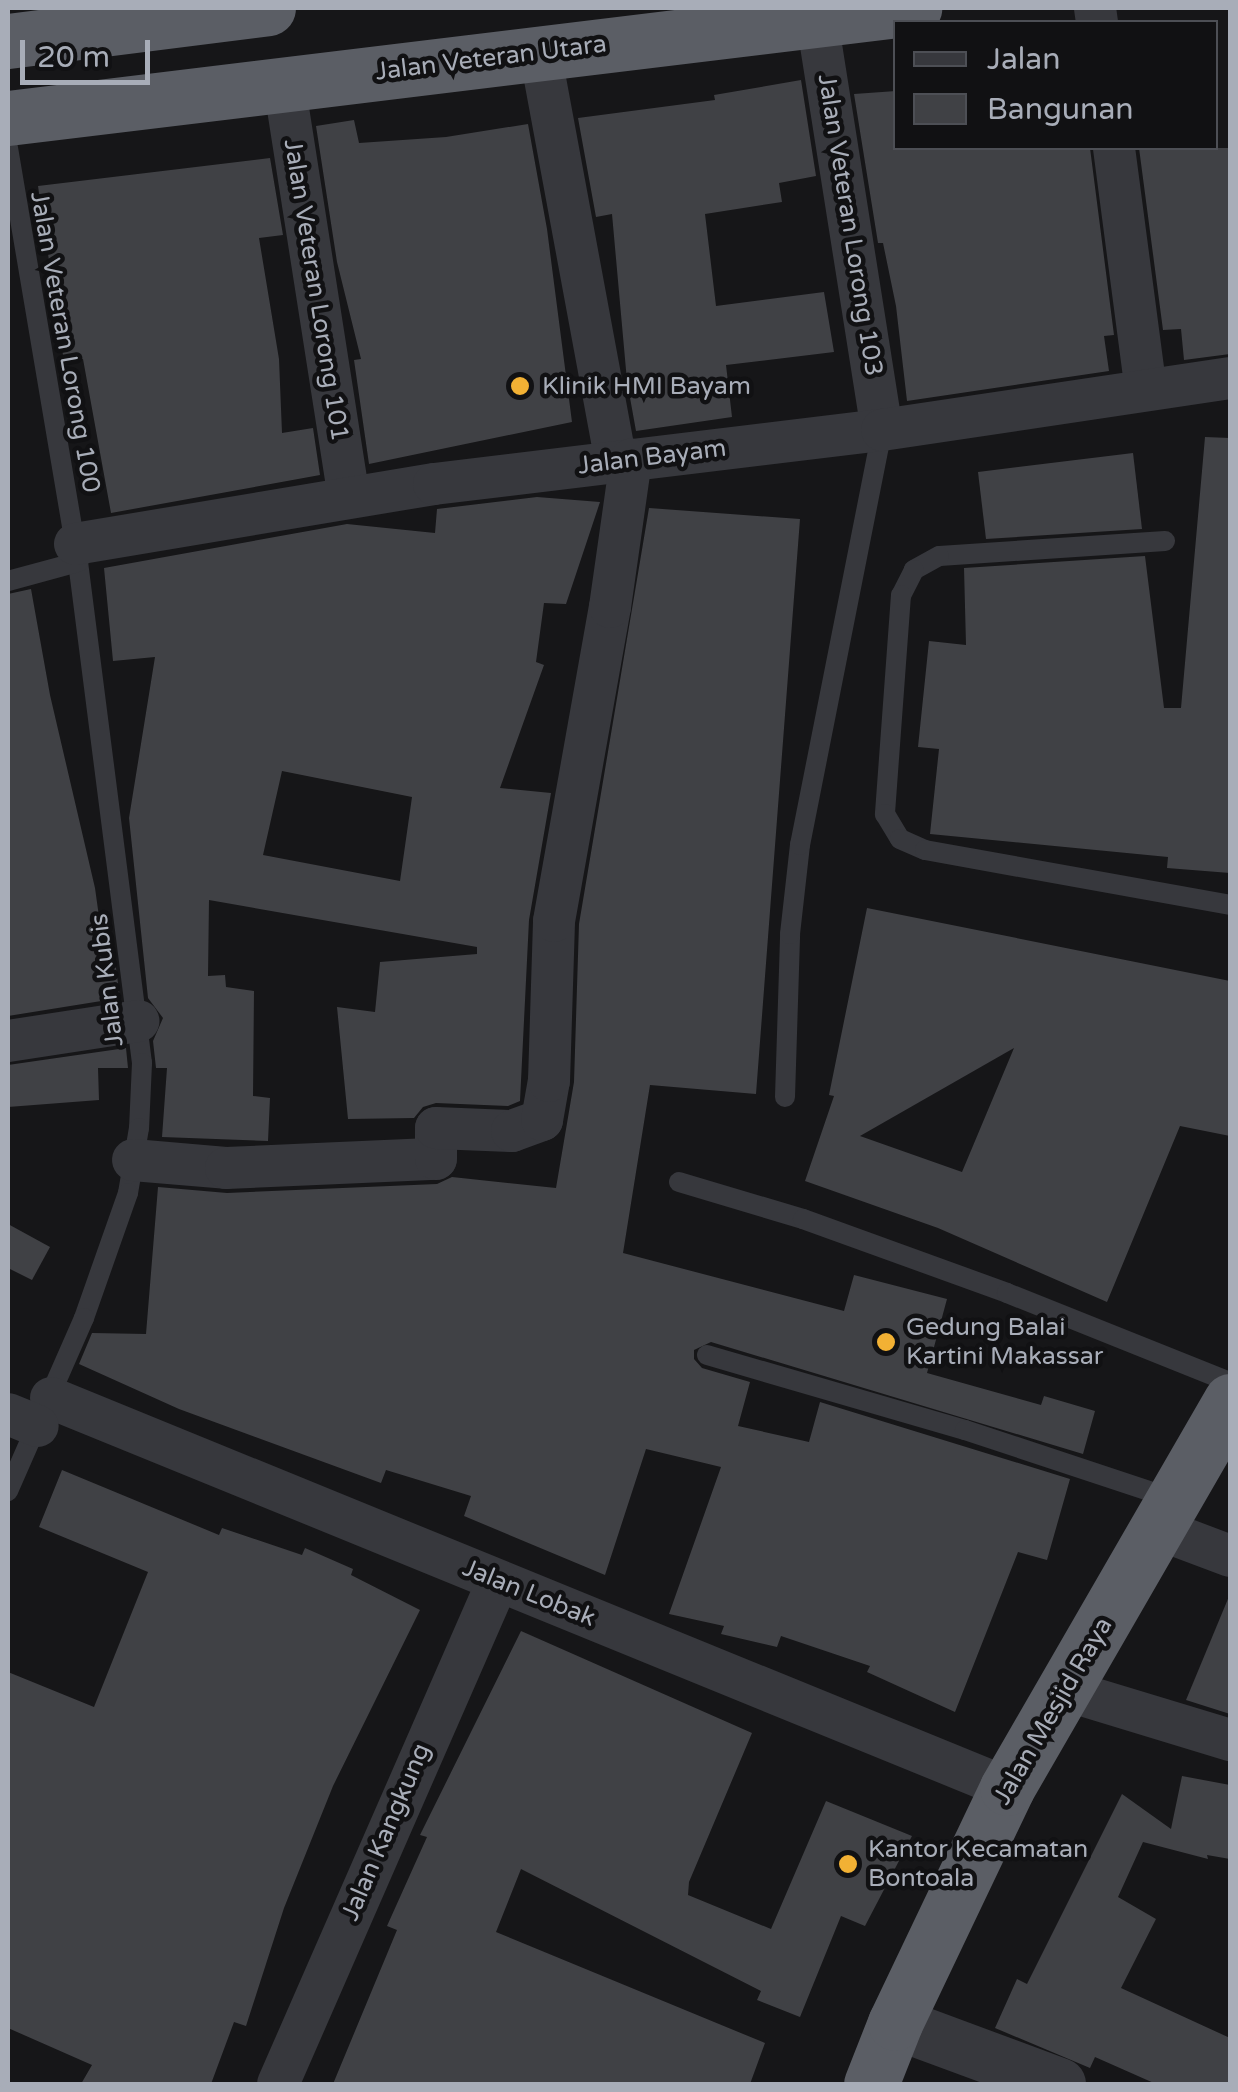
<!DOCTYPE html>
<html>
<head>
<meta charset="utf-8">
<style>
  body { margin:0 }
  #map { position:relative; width:1238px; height:2092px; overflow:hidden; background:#161618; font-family:"Varela Round",sans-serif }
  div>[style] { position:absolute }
  .building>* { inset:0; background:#404145 }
  .service>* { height:20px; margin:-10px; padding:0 10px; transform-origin:10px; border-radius:10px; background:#37383d }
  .minor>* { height:42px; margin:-21px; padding:0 21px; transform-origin:21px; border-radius:21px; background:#37383d }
  .tertiary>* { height:52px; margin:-26px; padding:0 26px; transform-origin:26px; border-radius:26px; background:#37383d }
  .trunk>* { height:55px; margin:-27.5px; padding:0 27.5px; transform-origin:27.5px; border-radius:27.5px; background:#5b5e65 }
  .dots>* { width:28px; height:28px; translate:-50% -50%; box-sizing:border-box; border:5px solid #111113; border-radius:50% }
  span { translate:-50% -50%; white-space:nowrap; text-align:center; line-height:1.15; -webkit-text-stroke:9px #111113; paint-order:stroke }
  .street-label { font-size:25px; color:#a8adb8 }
  .poi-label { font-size:25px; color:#a8adb8 }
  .left { translate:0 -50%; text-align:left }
  .frame { position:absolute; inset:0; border:10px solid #a8adb8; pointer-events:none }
  .legend { position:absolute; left:893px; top:20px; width:325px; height:130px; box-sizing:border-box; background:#111113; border:2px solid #4d4f55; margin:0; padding:12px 18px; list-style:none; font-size:30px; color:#a8adb8 }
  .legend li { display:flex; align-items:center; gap:20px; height:50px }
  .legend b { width:50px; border:2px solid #4d4f55 }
  .scale { position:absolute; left:20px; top:40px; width:130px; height:45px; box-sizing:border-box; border:5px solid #a8adb8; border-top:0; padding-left:12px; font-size:30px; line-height:35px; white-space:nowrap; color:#a8adb8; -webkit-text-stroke:8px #111113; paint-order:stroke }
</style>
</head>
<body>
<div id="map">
  <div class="building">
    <div style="clip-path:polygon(801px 80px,816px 176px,779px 183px,782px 202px,705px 214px,716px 306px,824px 292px,834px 352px,726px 365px,732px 417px,636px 431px,627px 381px,612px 214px,596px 217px,578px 118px,715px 100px,714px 95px)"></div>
    <div style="clip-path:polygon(896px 91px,896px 148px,1090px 148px,1114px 335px,1104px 336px,1109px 371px,907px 401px,896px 306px,883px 243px,878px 243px,854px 94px)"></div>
    <div style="clip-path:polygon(354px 120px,359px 143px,446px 137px,528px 124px,547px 229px,572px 422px,369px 464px,354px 360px,361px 359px,337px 262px,316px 126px)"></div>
    <div style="clip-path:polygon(1139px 148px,1230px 148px,1230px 354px,1184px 360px,1181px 329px,1163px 330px)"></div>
    <div style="clip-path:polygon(270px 158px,283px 235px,259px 238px,279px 359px,282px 433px,313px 428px,320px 475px,111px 513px,83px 359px,64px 362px,38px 186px)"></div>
    <div style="clip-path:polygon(1205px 437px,1230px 438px,1230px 873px,1167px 868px,1168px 857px,930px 834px,939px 749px,918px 747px,929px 641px,966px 645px,964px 568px,1145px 556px,1164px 708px,1181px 708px)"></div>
    <div style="clip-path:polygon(1133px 453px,1142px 529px,986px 539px,978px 472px)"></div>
    <div style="clip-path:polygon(evenodd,537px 497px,600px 502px,566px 604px,544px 603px,536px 662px,544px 665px,500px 788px,551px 793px,529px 920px,520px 1101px,508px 1106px,436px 1103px,423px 1107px,414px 1118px,348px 1119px,337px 1007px,375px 1012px,380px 962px,477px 954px,477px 947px,209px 900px,208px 976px,225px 975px,226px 987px,254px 991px,253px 1096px,270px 1098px,268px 1141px,162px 1137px,167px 1068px,156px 1068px,153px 1041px,163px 1018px,148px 998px,129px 818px,155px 657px,113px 661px,104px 568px,347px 524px,435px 533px,437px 509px,537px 497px,282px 771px,412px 797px,400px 881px,263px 855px,282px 771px)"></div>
    <div style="clip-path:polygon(649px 508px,800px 519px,756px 1094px,650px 1085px,623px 1253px,844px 1311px,854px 1275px,947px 1299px,927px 1373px,1041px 1405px,1044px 1396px,1095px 1411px,1083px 1454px,711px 1342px,694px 1350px,694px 1359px,702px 1368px,750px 1382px,738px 1426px,809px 1442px,820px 1402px,1070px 1479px,1047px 1560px,1018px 1552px,955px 1712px,867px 1672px,870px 1666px,781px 1636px,777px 1647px,721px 1634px,724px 1626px,669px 1614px,721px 1467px,646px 1449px,605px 1575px,464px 1516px,471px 1496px,386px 1470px,381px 1483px,179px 1409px,79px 1364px,92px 1333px,146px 1334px,158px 1187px,227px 1193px,437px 1184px,452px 1177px,556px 1188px,574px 1082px,579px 924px)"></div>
    <div style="clip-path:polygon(31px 589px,50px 695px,95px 888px,106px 967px,111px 931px,120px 998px,8px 1016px,8px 594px)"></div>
    <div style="clip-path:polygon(evenodd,867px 908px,1230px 981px,1230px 1136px,1180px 1126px,1107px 1302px,938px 1228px,805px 1181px,834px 1096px,829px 1095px,867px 908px,1014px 1048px,962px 1172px,860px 1136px,1014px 1048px)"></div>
    <div style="clip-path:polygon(126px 1048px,128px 1068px,98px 1068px,99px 1100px,8px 1107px,8px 1065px)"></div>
    <div style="clip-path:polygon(8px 1224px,50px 1247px,32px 1280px,8px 1268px)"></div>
    <div style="clip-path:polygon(62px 1470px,219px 1535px,222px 1528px,302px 1555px,305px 1548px,353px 1569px,351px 1575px,420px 1610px,333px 1786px,284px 1908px,246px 2026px,234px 2022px,211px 2084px,81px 2084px,92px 2065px,8px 2028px,8px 1672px,94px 1707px,148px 1572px,39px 1527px)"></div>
    <div style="clip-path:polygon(1230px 1594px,1230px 1714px,1186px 1700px)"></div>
    <div style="clip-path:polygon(521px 1631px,752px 1733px,689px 1882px,688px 1895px,771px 1929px,826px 1801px,912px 1836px,865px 1926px,841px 1916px,800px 2017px,757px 2000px,761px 1991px,521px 1869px,496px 1932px,765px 2043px,750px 2084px,333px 2084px,397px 1930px,387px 1926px,427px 1837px,420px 1835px)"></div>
    <div style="clip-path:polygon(1182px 1776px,1230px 1785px,1230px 1859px,1207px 1855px,1208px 1859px,1143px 1842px,1118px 1897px,1156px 1919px,1121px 1988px,1230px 2038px,1230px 2084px,1156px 2084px,1095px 2057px,1090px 2068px,995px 2028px,1017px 1979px,1027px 1984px,1122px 1794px,1171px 1829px)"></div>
  </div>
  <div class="service">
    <div style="left:8px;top:148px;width:420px;rotate:80.4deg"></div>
    <div style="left:78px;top:562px;width:505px;rotate:82.72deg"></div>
    <div style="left:142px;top:1063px;width:65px;rotate:92.6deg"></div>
    <div style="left:139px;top:1128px;width:66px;rotate:99.6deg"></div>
    <div style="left:128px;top:1193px;width:133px;rotate:109.4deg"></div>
    <div style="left:84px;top:1318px;width:189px;rotate:113.7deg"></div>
    <div style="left:1165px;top:541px;width:226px;rotate:176.2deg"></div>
    <div style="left:939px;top:556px;width:29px;rotate:151deg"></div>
    <div style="left:914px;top:570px;width:28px;rotate:117deg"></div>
    <div style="left:901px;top:595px;width:220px;rotate:94.2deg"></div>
    <div style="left:885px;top:814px;width:29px;rotate:59deg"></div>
    <div style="left:900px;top:839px;width:27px;rotate:24deg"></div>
    <div style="left:925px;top:850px;width:310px;rotate:10.2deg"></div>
    <div style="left:8px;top:581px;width:73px;rotate:-15.2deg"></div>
    <div style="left:785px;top:1097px;width:163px;rotate:-88.2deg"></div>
    <div style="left:790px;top:934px;width:90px;rotate:-83.6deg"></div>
    <div style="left:800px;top:845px;width:423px;rotate:-78.8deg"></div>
    <div style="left:679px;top:1182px;width:129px;rotate:16.6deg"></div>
    <div style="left:803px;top:1219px;width:217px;rotate:19.9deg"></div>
    <div style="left:1007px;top:1293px;width:240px;rotate:21.8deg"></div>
    <div style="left:707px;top:1355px;width:269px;rotate:16.2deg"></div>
    <div style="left:965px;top:1430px;width:217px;rotate:18.3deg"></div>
  </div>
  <div class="minor">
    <div style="left:1095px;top:8px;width:14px;rotate:82deg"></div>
    <div style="left:817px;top:20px;width:415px;rotate:81deg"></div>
    <div style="left:540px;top:52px;width:416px;rotate:79.5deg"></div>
    <div style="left:284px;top:83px;width:419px;rotate:81.1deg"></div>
    <div style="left:1114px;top:148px;width:244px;rotate:82.5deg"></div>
    <div style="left:75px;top:544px;width:364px;rotate:-9.5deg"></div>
    <div style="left:434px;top:484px;width:451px;rotate:-6.9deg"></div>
    <div style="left:882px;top:430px;width:352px;rotate:-8.5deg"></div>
    <div style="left:8px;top:1041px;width:132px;rotate:-8.7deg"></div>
    <div style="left:133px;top:1160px;width:93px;rotate:4.9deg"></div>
    <div style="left:226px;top:1168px;width:210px;rotate:-2.5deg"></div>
    <div style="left:436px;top:1159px;width:31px;rotate:-90deg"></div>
    <div style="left:436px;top:1128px;width:76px;rotate:2.3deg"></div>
    <div style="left:512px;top:1131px;width:32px;rotate:-20deg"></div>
    <div style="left:542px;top:1120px;width:40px;rotate:-80deg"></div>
    <div style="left:549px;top:1081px;width:160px;rotate:-88.2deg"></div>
    <div style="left:554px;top:921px;width:319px;rotate:-79.9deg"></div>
    <div style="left:610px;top:607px;width:149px;rotate:-81.9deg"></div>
    <div style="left:51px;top:1398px;width:1032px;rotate:22.19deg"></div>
    <div style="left:8px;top:1414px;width:32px;rotate:22deg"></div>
    <div style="left:1156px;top:1528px;width:79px;rotate:20.7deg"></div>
    <div style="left:1062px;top:1689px;width:176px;rotate:16.9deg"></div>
    <div style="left:278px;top:2084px;width:549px;rotate:-66.38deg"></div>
  </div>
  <div class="tertiary">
    <div style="left:895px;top:2023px;width:176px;rotate:20.3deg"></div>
  </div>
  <div class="trunk">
    <div style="left:8px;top:41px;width:262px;rotate:-7.2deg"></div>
    <div style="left:8px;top:118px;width:913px;rotate:-6.92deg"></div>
    <div style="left:871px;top:2084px;width:66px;rotate:-68.5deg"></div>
    <div style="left:895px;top:2023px;width:260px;rotate:-64.5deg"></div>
    <div style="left:1007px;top:1788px;width:447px;rotate:-60deg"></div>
  </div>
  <div class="dots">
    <div style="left:520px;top:386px;background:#f2b134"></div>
    <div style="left:886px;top:1342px;background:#f2b134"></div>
    <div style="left:848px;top:1864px;background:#f2b134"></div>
  </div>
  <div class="street-label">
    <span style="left:491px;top:58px;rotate:-7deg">Jalan Veteran Utara</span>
    <span style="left:850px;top:225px;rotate:81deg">Jalan Veteran Lorong 103</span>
    <span style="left:316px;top:290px;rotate:81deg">Jalan Veteran Lorong 101</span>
    <span style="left:65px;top:342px;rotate:80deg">Jalan Veteran Lorong 100</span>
    <span style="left:652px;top:457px;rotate:-7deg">Jalan Bayam</span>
    <span style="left:107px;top:980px;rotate:-97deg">Jalan Kubis</span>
    <span style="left:529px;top:1593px;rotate:22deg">Jalan Lobak</span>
    <span style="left:1053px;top:1711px;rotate:-60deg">Jalan Mesjid Raya</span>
    <span style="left:386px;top:1832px;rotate:-67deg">Jalan Kangkung</span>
  </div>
  <div class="poi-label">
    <span class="left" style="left:542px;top:386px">Klinik HMI Bayam</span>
    <span class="left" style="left:906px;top:1342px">Gedung Balai<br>Kartini Makassar</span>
    <span class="left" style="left:868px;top:1864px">Kantor Kecamatan<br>Bontoala</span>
  </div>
  <div class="frame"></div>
  <ul class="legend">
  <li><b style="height:12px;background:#37383d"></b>Jalan</li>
  <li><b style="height:28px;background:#404145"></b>Bangunan</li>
  </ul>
  <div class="scale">20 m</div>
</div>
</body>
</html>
